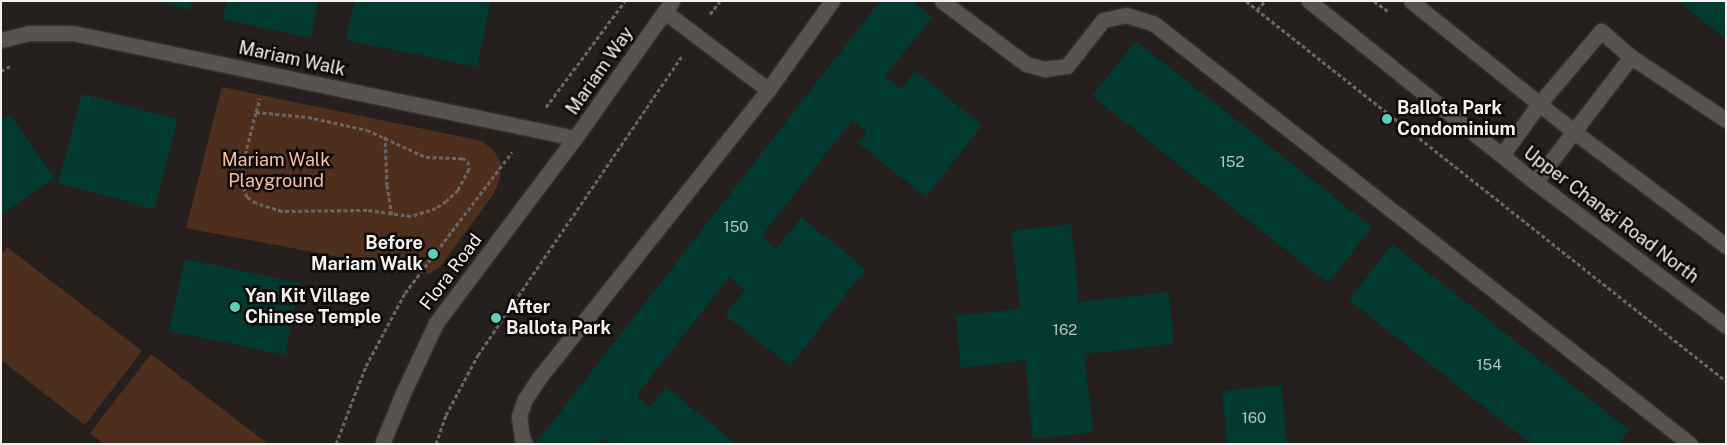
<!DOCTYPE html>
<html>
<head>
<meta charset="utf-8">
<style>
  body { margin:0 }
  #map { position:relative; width:1727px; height:445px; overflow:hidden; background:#25201d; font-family:"Public Sans",sans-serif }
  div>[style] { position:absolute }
  .green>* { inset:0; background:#4e2f1d }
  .building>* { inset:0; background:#023a32 }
  .path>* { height:3px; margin-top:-1.5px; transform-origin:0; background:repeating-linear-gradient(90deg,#6a6663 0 4px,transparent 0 6.5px) }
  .roads { filter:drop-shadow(0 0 1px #413d3b) drop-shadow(0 0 1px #413d3b) }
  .lane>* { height:15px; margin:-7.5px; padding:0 7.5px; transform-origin:7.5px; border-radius:7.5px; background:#585350 }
  .street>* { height:15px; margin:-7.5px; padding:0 7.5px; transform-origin:7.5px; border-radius:7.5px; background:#585350 }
  .secondary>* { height:15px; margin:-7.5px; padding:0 7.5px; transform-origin:7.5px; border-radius:7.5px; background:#585350 }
  .dots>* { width:14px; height:14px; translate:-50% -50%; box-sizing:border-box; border:2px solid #0c0a09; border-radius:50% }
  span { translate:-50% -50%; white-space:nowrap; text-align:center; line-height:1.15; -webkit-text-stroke:5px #0c0a09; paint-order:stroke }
  .number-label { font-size:15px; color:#b8c3c0 }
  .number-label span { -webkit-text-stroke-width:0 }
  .street-label { font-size:18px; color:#f5f1ef }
  .poi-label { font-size:18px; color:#f5f1ef; font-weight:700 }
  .left { translate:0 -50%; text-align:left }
  .right { translate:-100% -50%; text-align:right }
  .park-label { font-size:18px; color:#f9bfa0 }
  .frame { position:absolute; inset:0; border:2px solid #f5f1ef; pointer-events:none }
</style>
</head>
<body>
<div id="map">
  <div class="green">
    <div style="clip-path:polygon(222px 87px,482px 141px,494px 151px,501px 163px,500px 178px,495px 192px,440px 267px,429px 274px,186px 228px)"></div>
    <div style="clip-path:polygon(7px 247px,142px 351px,85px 425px,1px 360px,1px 255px)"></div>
    <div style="clip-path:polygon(151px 354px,268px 444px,104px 444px,90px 433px)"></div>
  </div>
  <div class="building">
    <div style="clip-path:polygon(154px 1px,192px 1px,190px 10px)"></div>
    <div style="clip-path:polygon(226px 1px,318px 1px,311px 38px,222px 19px)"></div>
    <div style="clip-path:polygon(354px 1px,491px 1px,477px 67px,346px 40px)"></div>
    <div style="clip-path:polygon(880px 1px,912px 1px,932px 17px,885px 76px,901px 89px,915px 71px,982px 125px,926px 197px,858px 143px,867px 132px,852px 120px,761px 237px,776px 249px,801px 217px,866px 269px,790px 366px,725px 315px,745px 290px,729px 277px,636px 396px,650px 407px,666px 387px,734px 442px,732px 444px,610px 444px,604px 438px,599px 444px,535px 444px)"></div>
    <div style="clip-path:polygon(1678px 1px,1726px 1px,1726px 39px)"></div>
    <div style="clip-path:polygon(1136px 41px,1372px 227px,1328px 283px,1092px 96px)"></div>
    <div style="clip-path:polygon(82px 94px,178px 119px,154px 209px,58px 183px)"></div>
    <div style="clip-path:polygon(10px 114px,54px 178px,1px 215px,1px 121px)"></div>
    <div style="clip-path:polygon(1071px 224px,1079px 302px,1168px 292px,1174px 344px,1084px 354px,1093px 432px,1033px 439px,1025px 360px,961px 368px,956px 316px,1020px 309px,1011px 231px)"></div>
    <div style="clip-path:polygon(1392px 244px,1629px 430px,1618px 444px,1531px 444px,1349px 300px)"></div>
    <div style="clip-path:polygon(185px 259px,300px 283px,285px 355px,169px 331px)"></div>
    <div style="clip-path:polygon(1281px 385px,1287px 444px,1227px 444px,1222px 391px)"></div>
  </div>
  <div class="path">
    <div style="left:1246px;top:1px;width:612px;rotate:38.37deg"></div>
    <div style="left:1374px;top:1px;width:17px;rotate:36deg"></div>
    <div style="left:1257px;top:10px;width:12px;rotate:-48deg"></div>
    <div style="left:710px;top:14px;width:16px;rotate:-52deg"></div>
    <div style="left:1px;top:71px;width:10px;rotate:-29deg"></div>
    <div style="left:546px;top:107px;width:132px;rotate:-53.3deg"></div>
    <div style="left:256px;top:112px;width:52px;rotate:5.5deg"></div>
    <div style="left:308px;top:117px;width:60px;rotate:12.4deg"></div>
    <div style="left:367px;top:130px;width:65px;rotate:24.6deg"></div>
    <div style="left:426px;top:157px;width:36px;rotate:2deg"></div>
    <div style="left:462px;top:158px;width:7px;rotate:27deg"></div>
    <div style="left:468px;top:161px;width:8px;rotate:83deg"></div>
    <div style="left:469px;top:169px;width:24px;rotate:118deg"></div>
    <div style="left:458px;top:190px;width:16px;rotate:137deg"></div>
    <div style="left:446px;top:201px;width:12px;rotate:145deg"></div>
    <div style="left:436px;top:208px;width:26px;rotate:162deg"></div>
    <div style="left:411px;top:216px;width:44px;rotate:-172.2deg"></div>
    <div style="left:367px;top:210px;width:85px;rotate:179.3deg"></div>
    <div style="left:282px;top:211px;width:27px;rotate:-163deg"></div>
    <div style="left:256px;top:203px;width:11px;rotate:-146deg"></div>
    <div style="left:247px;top:197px;width:17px;rotate:-111deg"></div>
    <div style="left:241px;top:181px;width:14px;rotate:-86deg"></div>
    <div style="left:242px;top:167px;width:57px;rotate:-75.7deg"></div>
    <div style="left:256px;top:112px;width:14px;rotate:-73deg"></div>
    <div style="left:385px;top:136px;width:49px;rotate:87.7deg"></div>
    <div style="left:387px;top:185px;width:30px;rotate:81deg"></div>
    <div style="left:336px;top:444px;width:84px;rotate:-69deg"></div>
    <div style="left:366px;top:366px;width:83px;rotate:-61.9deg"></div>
    <div style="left:405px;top:293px;width:177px;rotate:-52.8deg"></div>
    <div style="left:436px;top:444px;width:31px;rotate:-71deg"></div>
    <div style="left:446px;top:415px;width:68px;rotate:-61.9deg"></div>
    <div style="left:478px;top:355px;width:361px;rotate:-55.7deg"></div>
  </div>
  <div class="roads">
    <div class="lane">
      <div style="left:942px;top:1px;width:105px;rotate:36.9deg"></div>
      <div style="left:1026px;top:64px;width:20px;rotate:15deg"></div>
      <div style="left:1045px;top:69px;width:22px;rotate:-8deg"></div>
      <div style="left:1067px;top:66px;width:58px;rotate:-52deg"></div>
      <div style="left:1103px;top:20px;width:24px;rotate:-12deg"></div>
      <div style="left:1126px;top:15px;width:28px;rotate:17deg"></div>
      <div style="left:1153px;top:23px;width:682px;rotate:38.1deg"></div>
      <div style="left:665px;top:12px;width:129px;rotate:37.1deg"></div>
      <div style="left:1502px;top:155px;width:63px;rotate:-54deg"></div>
      <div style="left:1539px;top:104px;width:96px;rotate:-49.7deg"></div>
      <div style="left:1601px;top:31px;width:40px;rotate:41deg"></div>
      <div style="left:1631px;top:57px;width:114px;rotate:33.6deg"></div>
      <div style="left:1535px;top:182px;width:158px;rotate:-52.5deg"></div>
      <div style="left:525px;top:444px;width:7px;rotate:-117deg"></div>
      <div style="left:522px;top:438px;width:22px;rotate:-98deg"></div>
      <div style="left:519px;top:416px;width:18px;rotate:-71deg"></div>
      <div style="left:525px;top:399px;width:25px;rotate:-56deg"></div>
      <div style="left:539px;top:378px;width:368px;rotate:-51.5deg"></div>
      <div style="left:768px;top:90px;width:110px;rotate:-54.3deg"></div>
    </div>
    <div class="street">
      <div style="left:1px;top:40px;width:29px;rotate:-14deg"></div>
      <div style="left:29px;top:33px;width:44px"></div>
      <div style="left:73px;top:33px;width:513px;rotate:11.81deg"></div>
    </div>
    <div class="secondary">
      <div style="left:1309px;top:1px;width:290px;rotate:38.7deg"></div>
      <div style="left:1535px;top:182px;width:239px;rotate:37deg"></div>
      <div style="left:1411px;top:1px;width:208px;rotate:38.7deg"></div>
      <div style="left:1573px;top:131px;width:191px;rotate:36.9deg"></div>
      <div style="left:382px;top:444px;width:55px;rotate:-67.6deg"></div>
      <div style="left:403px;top:393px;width:77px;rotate:-64.8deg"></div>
      <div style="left:436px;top:323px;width:231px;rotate:-53.1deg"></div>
      <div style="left:575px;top:138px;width:168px;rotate:-54.7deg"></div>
    </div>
  </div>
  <div class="dots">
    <div style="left:1387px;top:119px;background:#5cceba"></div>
    <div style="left:433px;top:254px;background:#5cceba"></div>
    <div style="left:235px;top:307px;background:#5cceba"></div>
    <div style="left:496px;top:318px;background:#5cceba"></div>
  </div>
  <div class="number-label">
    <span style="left:1232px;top:162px">152</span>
    <span style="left:736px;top:227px">150</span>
    <span style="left:1065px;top:330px">162</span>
    <span style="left:1489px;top:365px">154</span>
    <span style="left:1254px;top:418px">160</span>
  </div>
  <div class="street-label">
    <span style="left:292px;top:59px;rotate:12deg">Mariam Walk</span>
    <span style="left:600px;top:71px;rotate:-55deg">Mariam Way</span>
    <span style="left:1611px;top:215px;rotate:37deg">Upper Changi Road North</span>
    <span style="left:451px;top:272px;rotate:-53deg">Flora Road</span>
  </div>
  <div class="poi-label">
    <span class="left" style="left:1397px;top:119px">Ballota Park<br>Condominium</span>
    <span class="right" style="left:423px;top:254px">Before<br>Mariam Walk</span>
    <span class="left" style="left:245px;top:307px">Yan Kit Village<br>Chinese Temple</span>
    <span class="left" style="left:506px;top:318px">After<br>Ballota Park</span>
  </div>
  <div class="park-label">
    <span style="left:276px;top:171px">Mariam Walk<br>Playground</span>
  </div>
  <div class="frame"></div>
</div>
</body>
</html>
